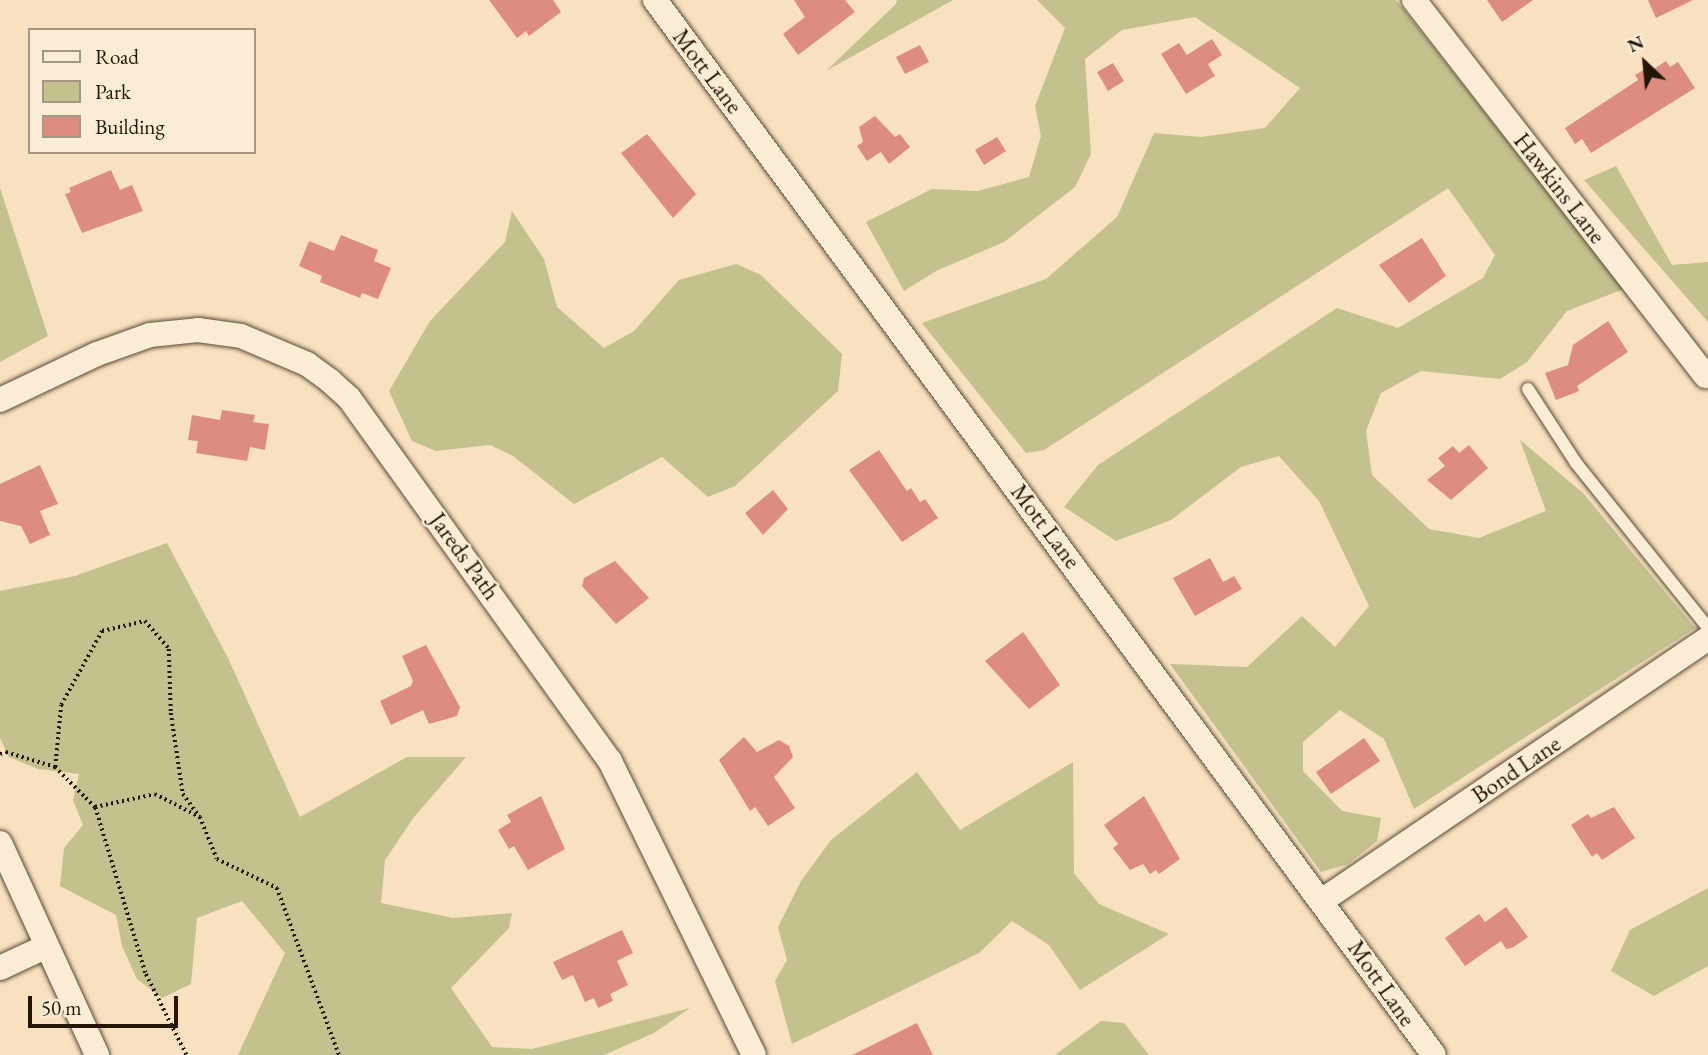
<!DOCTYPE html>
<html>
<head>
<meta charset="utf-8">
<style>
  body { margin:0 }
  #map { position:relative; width:1708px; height:1055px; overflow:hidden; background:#f8e1be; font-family:"EB Garamond",serif }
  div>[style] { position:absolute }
  .green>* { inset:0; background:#c3c18d }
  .building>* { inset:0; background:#dd8d7e }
  .path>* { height:3.5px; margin-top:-1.75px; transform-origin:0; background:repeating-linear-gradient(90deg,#241607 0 2px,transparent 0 5.5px) }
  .roads { filter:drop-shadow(0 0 2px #594935) drop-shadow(0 0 2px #594935) }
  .lane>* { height:12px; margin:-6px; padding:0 6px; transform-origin:6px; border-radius:6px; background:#faecd5 }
  .street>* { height:24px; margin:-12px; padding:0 12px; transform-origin:12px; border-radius:12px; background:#faecd5 }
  span { translate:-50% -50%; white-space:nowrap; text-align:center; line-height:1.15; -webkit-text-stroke:5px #faecd5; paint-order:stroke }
  .street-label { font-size:24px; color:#241607 }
  .legend { position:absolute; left:28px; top:28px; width:228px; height:126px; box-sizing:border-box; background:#faecd5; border:2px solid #a49683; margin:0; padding:9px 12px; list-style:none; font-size:21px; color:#241607 }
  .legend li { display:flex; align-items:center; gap:14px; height:35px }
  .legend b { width:35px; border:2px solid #a49683 }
  .north { position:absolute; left:1610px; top:28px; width:70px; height:70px; -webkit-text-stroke:5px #faecd5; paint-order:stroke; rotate:334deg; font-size:19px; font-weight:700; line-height:28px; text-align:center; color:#241607 }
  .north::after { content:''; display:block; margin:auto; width:24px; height:32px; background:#241607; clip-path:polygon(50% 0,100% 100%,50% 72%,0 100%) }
  .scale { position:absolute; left:28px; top:996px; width:150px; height:32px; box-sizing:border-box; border:4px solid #241607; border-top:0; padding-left:9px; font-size:21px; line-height:24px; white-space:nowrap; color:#241607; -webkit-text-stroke:5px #faecd5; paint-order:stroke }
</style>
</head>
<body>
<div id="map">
  <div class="green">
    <div style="clip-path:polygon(897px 0,953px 0,826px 71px,896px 4px)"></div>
    <div style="clip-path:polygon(1037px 0,1396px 0,1624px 289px,1567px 311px,1527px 362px,1500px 379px,1421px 371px,1381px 393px,1366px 431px,1372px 475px,1429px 529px,1479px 538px,1546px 511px,1520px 440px,1583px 493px,1695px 628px,1414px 809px,1384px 739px,1340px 710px,1303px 742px,1303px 771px,1342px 811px,1381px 818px,1377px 841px,1348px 864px,1321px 872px,1170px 664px,1247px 667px,1302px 616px,1335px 647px,1369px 606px,1319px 501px,1279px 456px,1241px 467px,1171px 520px,1116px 541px,1064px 507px,1098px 465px,1337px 308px,1398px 328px,1483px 278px,1495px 255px,1448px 188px,1044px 450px,1026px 453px,922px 323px,1046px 279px,1117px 217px,1154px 133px,1201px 137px,1265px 128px,1300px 88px,1195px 17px,1122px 30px,1085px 59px,1091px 154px,1075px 187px,1004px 242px,936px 271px,904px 291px,866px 222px,932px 189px,978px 191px,1029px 177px,1041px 136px,1035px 106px,1065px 28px)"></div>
    <div style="clip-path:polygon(1616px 166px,1672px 265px,1708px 262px,1708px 322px,1584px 180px)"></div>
    <div style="clip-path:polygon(0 188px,48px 336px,0 362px)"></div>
    <div style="clip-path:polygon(512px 211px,544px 259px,557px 307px,604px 348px,634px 331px,679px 280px,736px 264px,761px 275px,842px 354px,838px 391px,735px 486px,708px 497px,662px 457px,574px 504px,513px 456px,490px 445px,436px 451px,412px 441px,389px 391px,430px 321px,505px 242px)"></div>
    <div style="clip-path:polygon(167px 543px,228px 658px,300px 817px,407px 757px,466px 757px,414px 817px,385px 860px,381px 903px,453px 918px,512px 913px,509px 928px,451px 988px,492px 1047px,532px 1049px,690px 1008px,654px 1033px,604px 1055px,238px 1055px,285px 953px,242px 901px,197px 918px,191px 984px,162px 998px,137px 979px,122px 946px,116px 915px,60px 886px,64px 848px,83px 825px,73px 800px,79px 774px,38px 769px,9px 757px,0 738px,0 591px,75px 576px)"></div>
    <div style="clip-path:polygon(1073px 762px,1074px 873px,1099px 904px,1169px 934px,1080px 990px,1049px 945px,1012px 921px,979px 953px,792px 1044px,775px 981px,787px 960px,778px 927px,801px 881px,831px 840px,917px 772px,960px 830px)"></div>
    <div style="clip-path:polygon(1708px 888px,1708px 966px,1654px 996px,1611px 971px,1630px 930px)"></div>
    <div style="clip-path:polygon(1101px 1021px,1124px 1023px,1149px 1055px,1055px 1055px)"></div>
  </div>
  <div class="building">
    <div style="clip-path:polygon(489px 0,553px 0,561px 12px,529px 36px,526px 31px,517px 38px)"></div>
    <div style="clip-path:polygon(794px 0,845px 0,855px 12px,798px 55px,783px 34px,805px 17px)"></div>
    <div style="clip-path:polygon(1487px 0,1533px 0,1502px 22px)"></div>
    <div style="clip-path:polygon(1648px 0,1693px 0,1656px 18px)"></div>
    <div style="clip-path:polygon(1212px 39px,1222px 55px,1208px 64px,1215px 76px,1186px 94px,1161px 54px,1179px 43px,1187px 55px)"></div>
    <div style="clip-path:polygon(920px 45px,929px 62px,905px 74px,896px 57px)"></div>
    <div style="clip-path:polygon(1666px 61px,1670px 67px,1678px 62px,1695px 88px,1591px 153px,1582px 139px,1575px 144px,1565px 128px,1638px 80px,1635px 75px,1650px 66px,1652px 70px)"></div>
    <div style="clip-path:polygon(1113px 63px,1124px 81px,1108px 91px,1097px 72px)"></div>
    <div style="clip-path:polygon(875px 116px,895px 137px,900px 134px,910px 147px,889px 164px,881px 152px,867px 161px,857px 146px,863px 142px,859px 127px)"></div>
    <div style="clip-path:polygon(647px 134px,696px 194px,673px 218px,621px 153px)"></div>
    <div style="clip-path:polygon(997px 137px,1006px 151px,984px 165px,975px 150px)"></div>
    <div style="clip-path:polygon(111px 170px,120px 190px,132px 185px,143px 211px,82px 233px,65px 194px,71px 192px,69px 188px)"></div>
    <div style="clip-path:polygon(341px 235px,378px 250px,374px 261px,391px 268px,378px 299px,362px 293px,360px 298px,320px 282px,322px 276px,299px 266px,309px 241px,334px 251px)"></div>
    <div style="clip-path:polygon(1422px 238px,1446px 276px,1409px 303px,1379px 265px)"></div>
    <div style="clip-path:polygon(1608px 321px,1628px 352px,1577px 386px,1579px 391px,1556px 400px,1545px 373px,1568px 365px,1573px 345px)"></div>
    <div style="clip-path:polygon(222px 410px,255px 415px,253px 422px,269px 424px,265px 450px,250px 447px,247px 461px,196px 453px,198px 441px,188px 440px,192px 415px,220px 420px)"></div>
    <div style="clip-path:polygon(1469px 445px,1488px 468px,1451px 500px,1427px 480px,1445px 466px,1438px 458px,1453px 446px,1459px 453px)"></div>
    <div style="clip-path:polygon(879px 450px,907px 491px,911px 488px,920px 502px,925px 499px,938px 518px,902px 542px,849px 470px)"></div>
    <div style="clip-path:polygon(40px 465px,58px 504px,40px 511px,50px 535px,30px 544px,21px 526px,0 521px,0 484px)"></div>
    <div style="clip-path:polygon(773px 490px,788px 509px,763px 535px,745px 513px)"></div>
    <div style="clip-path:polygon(1210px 558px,1223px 582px,1234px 576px,1242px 589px,1195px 616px,1173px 578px)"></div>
    <div style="clip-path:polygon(615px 561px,649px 598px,616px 624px,582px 586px,584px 578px)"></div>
    <div style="clip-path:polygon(1023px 632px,1060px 685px,1029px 709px,985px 661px)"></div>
    <div style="clip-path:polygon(426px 645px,460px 707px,457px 716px,429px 724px,423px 710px,391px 725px,380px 701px,411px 686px,413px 681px,402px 656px)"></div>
    <div style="clip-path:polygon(744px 737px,757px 752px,779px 740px,789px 746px,793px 757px,774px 777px,795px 808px,768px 826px,755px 807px,750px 811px,719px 760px)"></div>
    <div style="clip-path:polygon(1364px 738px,1380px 761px,1331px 794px,1316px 772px)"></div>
    <div style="clip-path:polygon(541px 796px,565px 849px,528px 870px,514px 846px,509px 849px,498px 830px,511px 822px,507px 815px)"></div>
    <div style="clip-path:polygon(1144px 796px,1180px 859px,1159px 874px,1156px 870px,1150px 874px,1143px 864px,1130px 870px,1113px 848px,1118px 844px,1104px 825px)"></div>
    <div style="clip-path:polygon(1614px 807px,1635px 838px,1602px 860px,1597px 853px,1592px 857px,1571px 825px,1588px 814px,1591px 818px)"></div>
    <div style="clip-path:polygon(1506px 907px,1528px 937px,1512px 948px,1506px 949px,1501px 941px,1465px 966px,1445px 938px,1479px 914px,1485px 922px)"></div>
    <div style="clip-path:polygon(622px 930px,633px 953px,617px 961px,628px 985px,610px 994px,613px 1001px,598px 1008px,594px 998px,585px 1002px,573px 975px,562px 980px,553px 962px)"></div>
    <div style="clip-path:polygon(917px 1023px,933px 1055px,852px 1055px)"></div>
  </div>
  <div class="path">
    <div style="left:0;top:754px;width:6px;rotate:-18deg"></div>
    <div style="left:6px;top:752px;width:51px;rotate:17deg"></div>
    <div style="left:55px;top:767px;width:57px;rotate:45deg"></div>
    <div style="left:55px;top:767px;width:62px;rotate:-84.5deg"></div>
    <div style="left:61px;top:705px;width:85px;rotate:-61deg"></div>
    <div style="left:102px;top:631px;width:44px;rotate:-13.1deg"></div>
    <div style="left:145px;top:621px;width:37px;rotate:49deg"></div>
    <div style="left:169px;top:649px;width:64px;rotate:88.2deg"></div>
    <div style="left:171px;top:713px;width:82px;rotate:81.6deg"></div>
    <div style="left:183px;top:794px;width:27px;rotate:54deg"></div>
    <div style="left:186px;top:1055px;width:92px;rotate:-116.6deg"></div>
    <div style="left:145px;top:973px;width:173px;rotate:-106.8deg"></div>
    <div style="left:95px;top:807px;width:61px;rotate:-12.2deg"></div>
    <div style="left:155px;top:794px;width:51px;rotate:27.1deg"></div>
    <div style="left:200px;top:817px;width:45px;rotate:68deg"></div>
    <div style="left:217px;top:859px;width:67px;rotate:25.8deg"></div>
    <div style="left:277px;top:888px;width:178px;rotate:69.6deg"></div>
  </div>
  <div class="roads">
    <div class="lane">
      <div style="left:1528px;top:389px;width:88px;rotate:57deg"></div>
      <div style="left:1576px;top:463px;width:211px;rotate:51.3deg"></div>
    </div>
    <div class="street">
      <div style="left:655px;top:0;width:1311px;rotate:53.56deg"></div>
      <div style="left:1414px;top:0;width:476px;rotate:52.2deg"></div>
      <div style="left:0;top:400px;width:107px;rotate:-25.4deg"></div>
      <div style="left:97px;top:354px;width:56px;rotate:-19.7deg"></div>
      <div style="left:150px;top:335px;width:48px;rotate:-5.9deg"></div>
      <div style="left:198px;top:330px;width:43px;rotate:7.9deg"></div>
      <div style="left:241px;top:336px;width:72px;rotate:23deg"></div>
      <div style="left:307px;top:364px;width:27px;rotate:36deg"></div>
      <div style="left:329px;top:380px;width:27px;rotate:42deg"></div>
      <div style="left:349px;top:398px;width:447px;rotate:54.3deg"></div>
      <div style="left:610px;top:761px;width:327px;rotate:63.9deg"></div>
      <div style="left:0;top:843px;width:233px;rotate:65.4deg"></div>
      <div style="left:1323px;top:900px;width:466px;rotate:-34.2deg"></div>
      <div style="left:0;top:968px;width:50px;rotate:-25deg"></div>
    </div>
  </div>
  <div class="street-label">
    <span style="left:708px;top:71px;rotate:53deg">Mott Lane</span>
    <span style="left:1560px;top:188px;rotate:52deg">Hawkins Lane</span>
    <span style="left:1046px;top:526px;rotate:53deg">Mott Lane</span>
    <span style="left:465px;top:556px;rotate:54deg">Jareds Path</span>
    <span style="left:1516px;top:769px;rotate:-34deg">Bond Lane</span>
    <span style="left:1382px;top:983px;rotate:55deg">Mott Lane</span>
  </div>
  <ul class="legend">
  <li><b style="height:9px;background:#faecd5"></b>Road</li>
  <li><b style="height:19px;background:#c3c18d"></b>Park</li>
  <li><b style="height:19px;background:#dd8d7e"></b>Building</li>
  </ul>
  <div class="north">N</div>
  <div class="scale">50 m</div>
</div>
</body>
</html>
